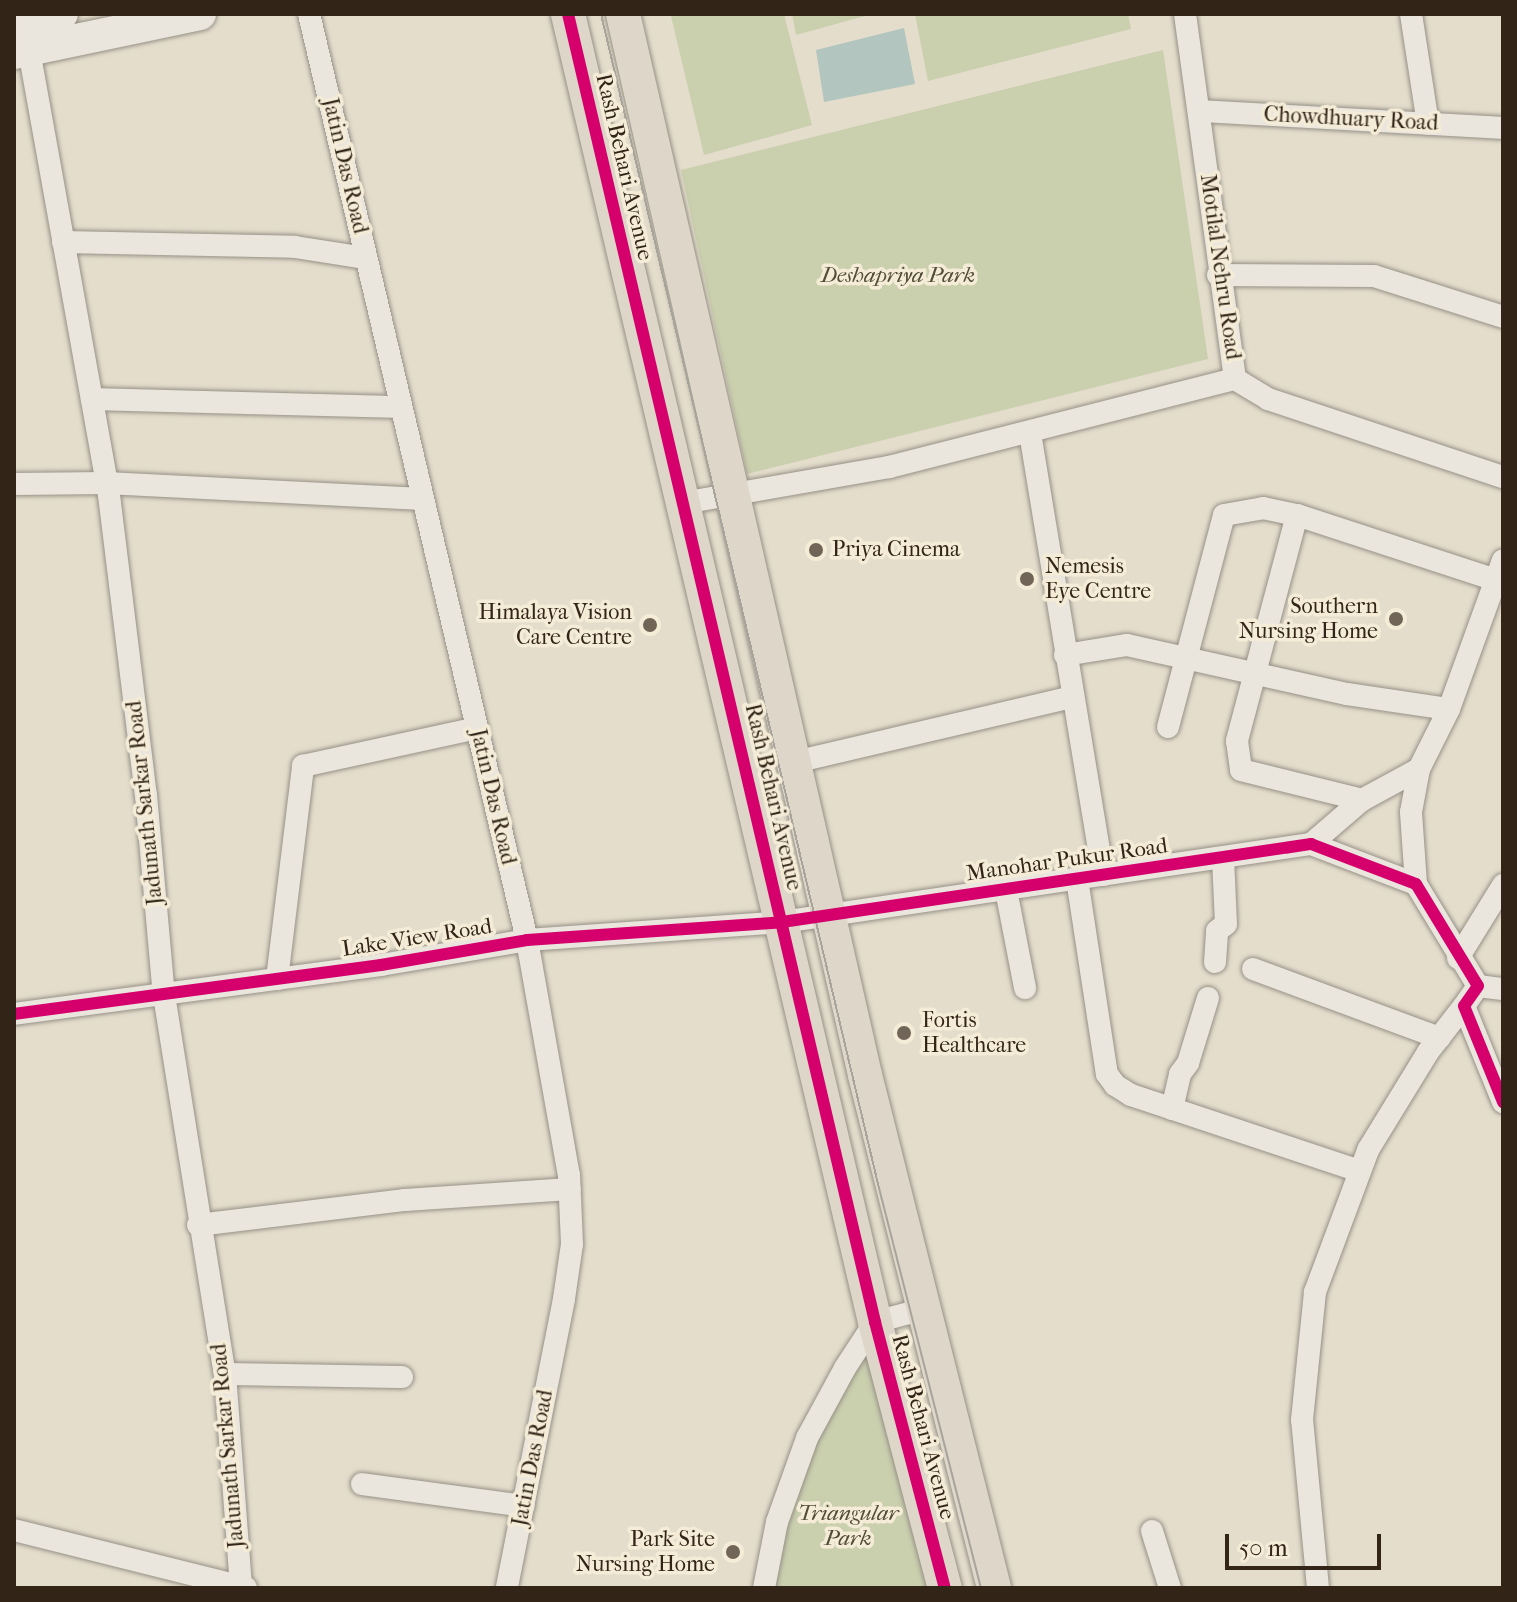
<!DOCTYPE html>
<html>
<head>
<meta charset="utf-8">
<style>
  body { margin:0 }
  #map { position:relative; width:1517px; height:1602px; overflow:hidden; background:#e4ddcc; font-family:"IM FELL French Canon",serif }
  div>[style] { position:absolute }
  .green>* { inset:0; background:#cacfae }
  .water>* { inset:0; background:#b2c6bf }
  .roads { filter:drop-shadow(0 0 2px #969186) drop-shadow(0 0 2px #969186) }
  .minor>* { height:22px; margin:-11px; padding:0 11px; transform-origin:11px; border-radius:11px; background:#eae6de }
  .secondary>* { height:32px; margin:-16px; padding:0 16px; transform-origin:16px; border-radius:16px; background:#eae6de }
  .primary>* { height:34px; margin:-17px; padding:0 17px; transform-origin:17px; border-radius:17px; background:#ddd6c9 }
  .tram>* { height:2px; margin:-1px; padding:0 1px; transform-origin:1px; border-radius:1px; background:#a8a49c }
  .cycleway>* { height:12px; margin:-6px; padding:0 6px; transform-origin:6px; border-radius:6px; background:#d6006c }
  .dots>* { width:22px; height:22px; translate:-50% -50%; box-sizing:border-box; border:4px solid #f5ecd7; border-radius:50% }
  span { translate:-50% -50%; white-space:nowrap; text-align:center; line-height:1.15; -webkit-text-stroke:7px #f5ecd7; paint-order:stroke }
  .street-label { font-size:22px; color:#322517 }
  .park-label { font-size:22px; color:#534c37; font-style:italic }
  .poi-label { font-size:22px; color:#322517 }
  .left { translate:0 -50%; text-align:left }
  .right { translate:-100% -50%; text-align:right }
  .frame { position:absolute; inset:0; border:16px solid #322517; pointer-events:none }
  .scale { position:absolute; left:1225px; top:1534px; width:156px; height:36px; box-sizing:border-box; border:4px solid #322517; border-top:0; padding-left:10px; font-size:24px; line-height:28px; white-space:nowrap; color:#322517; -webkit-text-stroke:6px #f5ecd7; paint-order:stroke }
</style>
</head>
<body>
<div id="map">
  <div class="green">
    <div style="clip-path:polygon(784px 14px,812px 125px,704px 155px,671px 16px)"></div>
    <div style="clip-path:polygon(792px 14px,872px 14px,796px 35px)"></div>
    <div style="clip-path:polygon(915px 14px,1128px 14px,1131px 29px,928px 81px)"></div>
    <div style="clip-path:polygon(1163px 50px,1208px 359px,747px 474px,681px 170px)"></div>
    <div style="clip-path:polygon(870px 1344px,928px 1588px,770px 1588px,781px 1527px,813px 1442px)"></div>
  </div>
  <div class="water">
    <div style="clip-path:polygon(904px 28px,915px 84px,824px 102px,816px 50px)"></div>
  </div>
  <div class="roads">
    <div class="minor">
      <div style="left:309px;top:14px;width:951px;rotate:76.75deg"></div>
      <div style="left:527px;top:940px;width:239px;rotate:79.9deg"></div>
      <div style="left:569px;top:1175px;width:69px;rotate:87.5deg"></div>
      <div style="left:572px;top:1244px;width:56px;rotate:98.3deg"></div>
      <div style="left:564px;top:1299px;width:295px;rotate:101.2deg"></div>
      <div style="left:1185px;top:14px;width:368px;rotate:82.2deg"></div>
      <div style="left:1235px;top:379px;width:39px;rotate:31deg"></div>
      <div style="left:1268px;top:399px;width:248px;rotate:18.4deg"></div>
      <div style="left:1411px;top:14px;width:111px;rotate:81.2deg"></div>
      <div style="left:27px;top:39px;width:463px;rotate:79.8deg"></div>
      <div style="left:109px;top:495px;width:302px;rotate:83deg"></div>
      <div style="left:146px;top:795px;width:201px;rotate:84.9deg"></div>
      <div style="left:164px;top:995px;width:384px;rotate:80.9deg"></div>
      <div style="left:225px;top:1374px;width:215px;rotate:85.7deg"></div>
      <div style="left:1200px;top:111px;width:303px;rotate:3.2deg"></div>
      <div style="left:63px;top:242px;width:232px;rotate:1.2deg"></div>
      <div style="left:295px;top:247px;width:72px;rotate:8.8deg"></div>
      <div style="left:1218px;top:275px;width:156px;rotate:0.4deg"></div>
      <div style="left:1374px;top:276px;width:135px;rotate:17.6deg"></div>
      <div style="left:92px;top:399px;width:309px;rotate:1.5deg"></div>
      <div style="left:1030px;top:433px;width:448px;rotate:80.6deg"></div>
      <div style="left:14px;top:484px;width:92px;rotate:-0.6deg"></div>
      <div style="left:106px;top:483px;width:317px;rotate:2.9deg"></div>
      <div style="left:683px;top:503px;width:209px;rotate:-9.9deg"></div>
      <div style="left:889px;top:467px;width:357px;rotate:-14.3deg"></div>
      <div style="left:1297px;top:515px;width:206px;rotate:18.1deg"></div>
      <div style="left:1065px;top:655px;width:63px;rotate:-9.2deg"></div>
      <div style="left:1127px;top:645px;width:225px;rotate:12.6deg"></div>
      <div style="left:1347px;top:694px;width:103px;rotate:8.4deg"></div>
      <div style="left:1168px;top:727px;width:219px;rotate:-75.2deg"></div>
      <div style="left:1224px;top:515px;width:40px;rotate:-10deg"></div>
      <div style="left:1263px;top:508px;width:35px;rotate:12deg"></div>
      <div style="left:1297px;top:515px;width:234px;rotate:104.9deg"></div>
      <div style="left:1237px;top:741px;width:29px;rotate:82deg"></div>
      <div style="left:1241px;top:770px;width:125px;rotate:13.9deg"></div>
      <div style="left:795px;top:762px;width:285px;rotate:-13.2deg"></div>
      <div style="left:1311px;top:844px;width:67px;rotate:-40.8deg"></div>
      <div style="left:1362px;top:800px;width:65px;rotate:-28.5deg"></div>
      <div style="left:1077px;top:879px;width:197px;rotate:81.3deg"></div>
      <div style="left:1107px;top:1074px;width:14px;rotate:54deg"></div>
      <div style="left:1115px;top:1085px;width:19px;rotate:32deg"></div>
      <div style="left:1131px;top:1095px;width:240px;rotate:18.4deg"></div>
      <div style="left:1416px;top:884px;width:72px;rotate:-94deg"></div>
      <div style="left:1411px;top:812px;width:44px;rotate:-79.5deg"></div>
      <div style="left:1419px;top:769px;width:67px;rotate:-63.4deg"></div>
      <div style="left:1449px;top:709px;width:158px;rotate:-70.1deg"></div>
      <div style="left:1006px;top:890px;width:100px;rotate:79deg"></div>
      <div style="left:1458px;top:958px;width:86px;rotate:-58.3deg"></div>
      <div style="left:1215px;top:962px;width:31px;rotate:-86deg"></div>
      <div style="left:1217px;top:931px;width:11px;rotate:-38deg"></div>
      <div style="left:1226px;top:924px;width:66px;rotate:-92.6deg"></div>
      <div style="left:1253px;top:969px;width:199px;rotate:20.3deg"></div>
      <div style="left:277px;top:979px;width:215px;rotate:-83deg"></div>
      <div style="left:303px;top:766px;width:178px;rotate:-12.3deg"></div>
      <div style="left:1478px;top:986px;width:25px;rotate:7deg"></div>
      <div style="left:14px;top:1014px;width:370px;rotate:-7.6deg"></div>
      <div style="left:381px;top:965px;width:148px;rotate:-9.7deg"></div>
      <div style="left:527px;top:940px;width:256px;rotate:-4deg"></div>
      <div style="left:782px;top:922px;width:535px;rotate:-8.39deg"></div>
      <div style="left:1311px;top:844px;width:112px;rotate:20.9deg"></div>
      <div style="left:1416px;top:884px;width:119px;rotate:58.7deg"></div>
      <div style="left:1478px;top:986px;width:24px;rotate:125deg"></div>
      <div style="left:1464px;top:1006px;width:104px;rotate:67.9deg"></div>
      <div style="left:1172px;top:1109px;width:36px;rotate:-77deg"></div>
      <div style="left:1180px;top:1074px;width:14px;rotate:-54deg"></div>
      <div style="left:1188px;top:1063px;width:68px;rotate:-72.9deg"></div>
      <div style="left:198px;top:1225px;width:209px;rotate:-6.9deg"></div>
      <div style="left:405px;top:1200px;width:165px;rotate:-3.8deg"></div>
      <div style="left:225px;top:1374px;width:177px;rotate:1deg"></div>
      <div style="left:362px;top:1484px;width:163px;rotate:7.7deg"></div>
      <div style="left:14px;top:1530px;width:239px;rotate:14deg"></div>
      <div style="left:1152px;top:1531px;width:60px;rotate:72.5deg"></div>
      <div style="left:764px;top:1588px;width:67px;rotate:-78.9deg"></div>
      <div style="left:777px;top:1522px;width:89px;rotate:-70.3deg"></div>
      <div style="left:807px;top:1438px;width:80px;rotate:-61.5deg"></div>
      <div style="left:845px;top:1368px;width:55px;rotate:-56.9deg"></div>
      <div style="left:875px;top:1322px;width:51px;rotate:-14.9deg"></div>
      <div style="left:1318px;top:1588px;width:169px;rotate:-95.4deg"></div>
      <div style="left:1302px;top:1420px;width:129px;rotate:-84.2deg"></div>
      <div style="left:1315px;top:1292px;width:152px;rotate:-69.5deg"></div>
      <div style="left:1368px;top:1150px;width:115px;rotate:-58.5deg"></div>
      <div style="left:1428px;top:1052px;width:58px;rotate:-52deg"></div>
    </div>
    <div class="secondary">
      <div style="left:14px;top:25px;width:49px;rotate:-12.9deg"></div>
      <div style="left:14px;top:53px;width:190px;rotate:-11.8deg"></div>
    </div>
    <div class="primary">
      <div style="left:568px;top:14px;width:1344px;rotate:76.79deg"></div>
      <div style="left:875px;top:1322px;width:275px;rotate:75.3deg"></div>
      <div style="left:623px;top:14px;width:1088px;rotate:77.15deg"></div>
      <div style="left:865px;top:1075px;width:529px;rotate:75.88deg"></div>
    </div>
  </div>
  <div class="tram">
    <div style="left:601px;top:14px;width:1206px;rotate:76.68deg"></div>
    <div style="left:879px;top:1188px;width:413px;rotate:75.7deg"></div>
  </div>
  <div class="cycleway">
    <div style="left:568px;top:14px;width:1344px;rotate:76.79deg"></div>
    <div style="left:875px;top:1322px;width:275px;rotate:75.3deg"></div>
    <div style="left:14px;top:1014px;width:370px;rotate:-7.6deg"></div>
    <div style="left:381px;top:965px;width:148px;rotate:-9.7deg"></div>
    <div style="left:527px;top:940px;width:256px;rotate:-4deg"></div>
    <div style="left:782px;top:922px;width:535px;rotate:-8.39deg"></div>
    <div style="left:1311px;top:844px;width:112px;rotate:20.9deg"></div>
    <div style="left:1416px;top:884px;width:119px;rotate:58.7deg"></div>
    <div style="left:1478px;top:986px;width:24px;rotate:125deg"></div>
    <div style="left:1464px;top:1006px;width:104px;rotate:67.9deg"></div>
  </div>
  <div class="dots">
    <div style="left:816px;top:550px;background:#706556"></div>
    <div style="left:1027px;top:579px;background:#706556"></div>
    <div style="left:1396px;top:619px;background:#706556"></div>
    <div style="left:650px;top:625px;background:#706556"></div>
    <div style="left:904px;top:1033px;background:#706556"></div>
    <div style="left:733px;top:1552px;background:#706556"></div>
  </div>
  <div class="street-label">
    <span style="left:1351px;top:119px;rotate:3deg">Chowdhuary Road</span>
    <span style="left:345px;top:166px;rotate:77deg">Jatin Das Road</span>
    <span style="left:624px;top:167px;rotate:77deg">Rash Behari Avenue</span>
    <span style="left:1220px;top:267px;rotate:82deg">Motilal Nehru Road</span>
    <span style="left:493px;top:797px;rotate:77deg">Jatin Das Road</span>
    <span style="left:773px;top:797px;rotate:77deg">Rash Behari Avenue</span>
    <span style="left:145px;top:803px;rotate:-96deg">Jadunath Sarkar Road</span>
    <span style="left:1067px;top:860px;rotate:-8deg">Manohar Pukur Road</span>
    <span style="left:417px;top:938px;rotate:-9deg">Lake View Road</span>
    <span style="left:923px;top:1427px;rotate:75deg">Rash Behari Avenue</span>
    <span style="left:228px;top:1446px;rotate:-95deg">Jadunath Sarkar Road</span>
    <span style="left:533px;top:1458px;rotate:-79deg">Jatin Das Road</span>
  </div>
  <div class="park-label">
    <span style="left:898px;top:276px">Deshapriya Park</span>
    <span style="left:848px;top:1526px">Triangular<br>Park</span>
  </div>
  <div class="poi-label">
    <span class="left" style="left:832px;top:550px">Priya Cinema</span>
    <span class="left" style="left:1045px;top:579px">Nemesis<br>Eye Centre</span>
    <span class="right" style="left:1378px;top:619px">Southern<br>Nursing Home</span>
    <span class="right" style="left:632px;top:625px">Himalaya Vision<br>Care Centre</span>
    <span class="left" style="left:922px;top:1033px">Fortis<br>Healthcare</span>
    <span class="right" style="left:715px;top:1552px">Park Site<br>Nursing Home</span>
  </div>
  <div class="frame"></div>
  <div class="scale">50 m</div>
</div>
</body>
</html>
